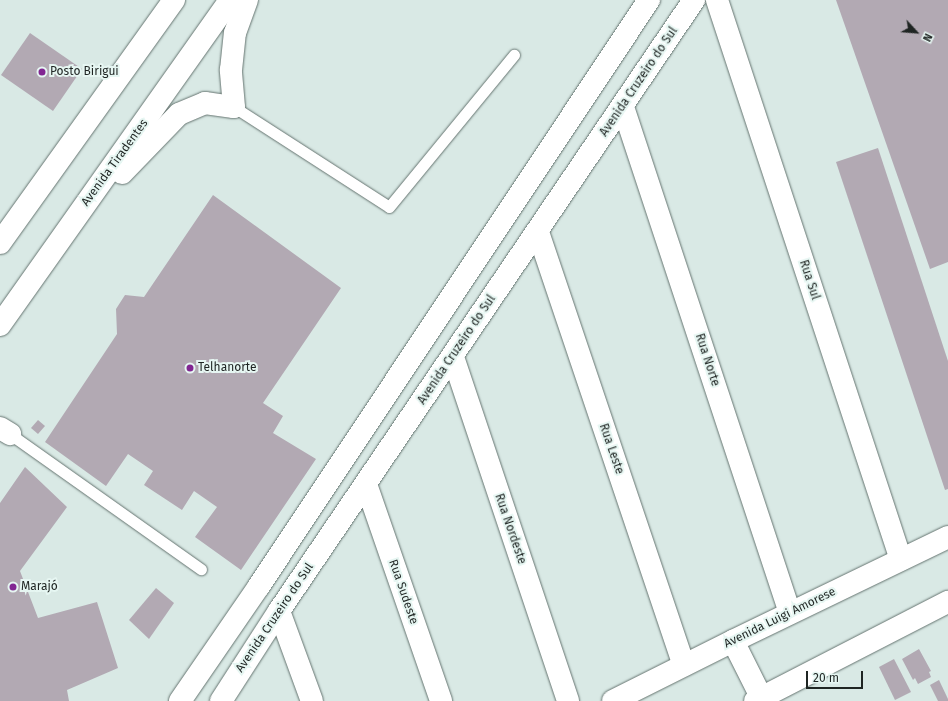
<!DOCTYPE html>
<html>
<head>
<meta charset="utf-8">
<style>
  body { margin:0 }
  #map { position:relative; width:948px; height:701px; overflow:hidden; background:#d9e9e5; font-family:"Fira Sans",sans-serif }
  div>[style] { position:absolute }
  .building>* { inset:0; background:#b2a9b3 }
  .roads { filter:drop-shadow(0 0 1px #657470) drop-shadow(0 0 1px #657470) }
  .lane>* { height:11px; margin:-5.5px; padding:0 5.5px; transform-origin:5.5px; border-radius:5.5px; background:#fff }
  .street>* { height:22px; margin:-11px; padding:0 11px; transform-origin:11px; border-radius:11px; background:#fff }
  .secondary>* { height:22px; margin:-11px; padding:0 11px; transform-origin:11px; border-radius:11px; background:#fff }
  .highway>* { height:22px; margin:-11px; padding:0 11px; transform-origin:11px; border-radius:11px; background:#fff }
  .dots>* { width:11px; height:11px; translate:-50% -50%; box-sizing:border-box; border:2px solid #e6f6f2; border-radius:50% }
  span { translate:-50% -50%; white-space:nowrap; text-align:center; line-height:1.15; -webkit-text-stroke:4px #e6f6f2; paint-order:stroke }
  .poi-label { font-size:12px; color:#1f2523 }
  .left { translate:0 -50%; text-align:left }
  .street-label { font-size:12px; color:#1f2523 }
  .north { position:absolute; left:896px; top:12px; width:40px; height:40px; -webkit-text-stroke:3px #e6f6f2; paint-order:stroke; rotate:116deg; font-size:11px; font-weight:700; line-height:16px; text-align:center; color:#1f2523 }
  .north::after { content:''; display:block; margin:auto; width:14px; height:18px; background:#1f2523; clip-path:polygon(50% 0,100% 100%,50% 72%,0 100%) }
  .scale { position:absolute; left:806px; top:671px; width:57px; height:18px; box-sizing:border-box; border:2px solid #1f2523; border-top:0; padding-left:5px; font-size:12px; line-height:14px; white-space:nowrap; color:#1f2523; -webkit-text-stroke:3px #e6f6f2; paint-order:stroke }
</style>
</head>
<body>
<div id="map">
  <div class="building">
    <div style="clip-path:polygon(836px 0,948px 0,948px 262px,930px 269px)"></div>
    <div style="clip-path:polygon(30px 33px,82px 69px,53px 111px,1px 75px)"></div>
    <div style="clip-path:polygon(878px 148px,948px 361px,948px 489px,945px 490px,836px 162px)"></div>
    <div style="clip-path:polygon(213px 195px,341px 288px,263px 403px,283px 416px,273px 433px,316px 459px,241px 570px,195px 537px,217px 507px,194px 491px,182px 510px,144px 485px,153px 471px,128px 454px,106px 486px,45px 442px,117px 334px,116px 309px,125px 295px,144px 297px)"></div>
    <div style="clip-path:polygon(38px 420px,45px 426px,38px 434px,31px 428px)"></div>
    <div style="clip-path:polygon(25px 467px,67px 507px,20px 571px,38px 618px,97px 602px,118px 668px,67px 690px,69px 701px,0 701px,0 503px)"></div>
    <div style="clip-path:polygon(156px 588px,174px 603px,149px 639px,129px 620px)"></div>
    <div style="clip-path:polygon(919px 649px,931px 671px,929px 672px,931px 677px,918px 684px,915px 678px,913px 680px,902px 659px)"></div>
    <div style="clip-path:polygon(894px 659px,911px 692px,895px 700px,879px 667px)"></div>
    <div style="clip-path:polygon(939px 680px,948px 699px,948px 701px,938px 701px,930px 685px)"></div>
  </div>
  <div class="roads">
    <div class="lane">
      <div style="left:234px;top:107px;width:184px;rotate:32.8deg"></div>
      <div style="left:389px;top:207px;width:197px;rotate:-50.6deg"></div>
      <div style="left:10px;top:434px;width:234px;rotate:35.3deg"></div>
    </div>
    <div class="street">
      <div style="left:717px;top:0;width:589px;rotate:71.81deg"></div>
      <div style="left:623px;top:107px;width:533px;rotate:71.74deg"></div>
      <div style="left:538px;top:232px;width:457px;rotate:71.4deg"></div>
      <div style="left:453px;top:357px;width:363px;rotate:71.5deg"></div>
      <div style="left:366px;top:484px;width:230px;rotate:70.9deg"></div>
      <div style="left:279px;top:611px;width:96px;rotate:69.9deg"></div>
      <div style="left:733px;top:641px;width:67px;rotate:63.4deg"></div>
    </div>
    <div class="secondary">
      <div style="left:180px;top:701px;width:140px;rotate:-55.5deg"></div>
      <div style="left:259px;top:586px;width:704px;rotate:-56.36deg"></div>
      <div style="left:221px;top:701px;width:107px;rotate:-57.2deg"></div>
      <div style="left:279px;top:611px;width:739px;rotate:-55.82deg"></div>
      <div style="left:613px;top:701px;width:134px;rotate:-26.6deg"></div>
      <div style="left:733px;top:641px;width:239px;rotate:-25.8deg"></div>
      <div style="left:755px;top:701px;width:217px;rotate:-27.2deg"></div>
    </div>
    <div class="highway">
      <div style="left:122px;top:173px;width:82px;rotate:-46deg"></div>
      <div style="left:179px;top:114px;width:28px;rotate:-23deg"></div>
      <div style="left:205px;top:103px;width:29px;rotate:8deg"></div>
      <div style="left:234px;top:107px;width:37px;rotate:-95deg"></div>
      <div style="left:231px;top:70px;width:37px;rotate:-84deg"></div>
      <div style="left:235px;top:33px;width:35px;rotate:-70deg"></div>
      <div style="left:0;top:243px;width:299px;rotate:-54.4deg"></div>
      <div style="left:0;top:325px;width:398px;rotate:-54.7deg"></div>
      <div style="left:0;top:428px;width:12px;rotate:31deg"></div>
    </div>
  </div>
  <div class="dots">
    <div style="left:42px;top:72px;background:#822692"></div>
    <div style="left:190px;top:368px;background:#822692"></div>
    <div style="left:13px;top:587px;background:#822692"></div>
  </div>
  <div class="poi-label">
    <span class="left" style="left:50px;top:72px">Posto Birigui</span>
    <span class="left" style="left:198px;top:368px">Telhanorte</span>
    <span class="left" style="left:21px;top:587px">Marajó</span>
  </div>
  <div class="street-label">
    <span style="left:639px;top:82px;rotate:-56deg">Avenida Cruzeiro do Sul</span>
    <span style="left:115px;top:163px;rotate:-54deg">Avenida Tiradentes</span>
    <span style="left:809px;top:280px;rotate:72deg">Rua Sul</span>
    <span style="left:457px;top:350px;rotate:-56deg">Avenida Cruzeiro do Sul</span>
    <span style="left:707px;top:360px;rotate:72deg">Rua Norte</span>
    <span style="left:611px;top:449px;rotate:71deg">Rua Leste</span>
    <span style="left:510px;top:529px;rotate:71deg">Rua Nordeste</span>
    <span style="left:403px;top:592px;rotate:71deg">Rua Sudeste</span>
    <span style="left:275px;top:618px;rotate:-56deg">Avenida Cruzeiro do Sul</span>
    <span style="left:780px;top:618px;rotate:-26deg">Avenida Luigi Amorese</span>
  </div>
  <div class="north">N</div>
  <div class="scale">20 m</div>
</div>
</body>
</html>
